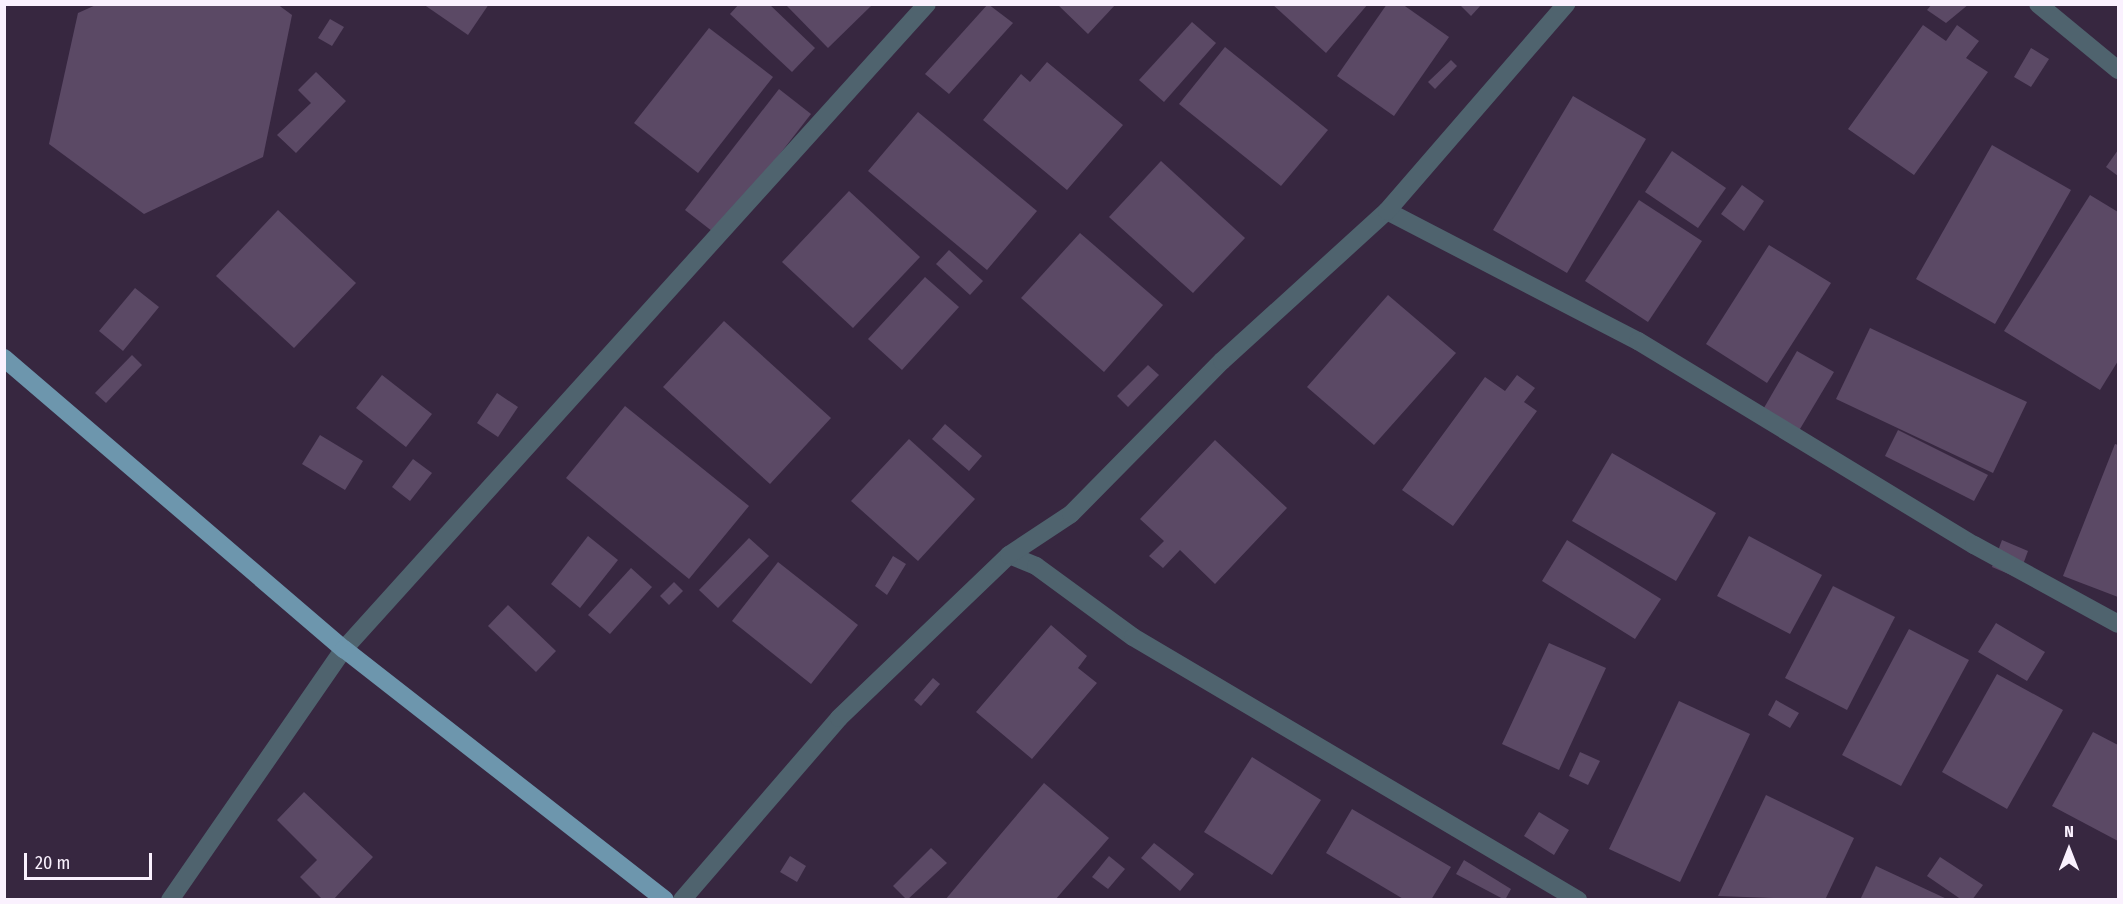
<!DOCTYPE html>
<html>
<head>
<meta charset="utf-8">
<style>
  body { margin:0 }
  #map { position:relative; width:2123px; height:904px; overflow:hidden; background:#372740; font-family:"Fira Sans Condensed",sans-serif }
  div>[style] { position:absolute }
  .building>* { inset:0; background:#5b4965 }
  .minor>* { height:18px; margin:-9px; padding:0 9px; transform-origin:9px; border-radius:9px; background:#4f636e }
  .primary>* { height:18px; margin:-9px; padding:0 9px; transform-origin:9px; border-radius:9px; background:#6d96ad }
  span { translate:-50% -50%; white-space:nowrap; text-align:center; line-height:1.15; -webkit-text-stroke:4.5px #372740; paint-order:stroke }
  .frame { position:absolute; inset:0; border:6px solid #faf1fe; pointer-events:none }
  .north { position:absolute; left:2039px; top:820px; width:60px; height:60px; -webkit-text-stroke:4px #372740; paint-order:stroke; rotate:0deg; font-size:16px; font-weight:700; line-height:24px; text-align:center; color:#faf1fe }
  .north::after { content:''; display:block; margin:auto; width:21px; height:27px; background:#faf1fe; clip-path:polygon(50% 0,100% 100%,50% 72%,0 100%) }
  .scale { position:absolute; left:24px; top:853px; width:128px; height:27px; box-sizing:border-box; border:3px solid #faf1fe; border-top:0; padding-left:8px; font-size:18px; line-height:21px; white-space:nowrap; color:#faf1fe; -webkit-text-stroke:4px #372740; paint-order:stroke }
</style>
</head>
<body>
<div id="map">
  <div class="building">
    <div style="clip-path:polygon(98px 4px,277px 4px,292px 15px,263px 157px,144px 214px,49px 144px,78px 13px)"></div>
    <div style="clip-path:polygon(423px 4px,489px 4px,468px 35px)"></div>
    <div style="clip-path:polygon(739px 4px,769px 4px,815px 48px,792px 72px,730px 14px)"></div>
    <div style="clip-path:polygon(988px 4px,1013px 23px,949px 94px,925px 74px)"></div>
    <div style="clip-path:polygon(1057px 4px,1116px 4px,1088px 34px)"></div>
    <div style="clip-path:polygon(1272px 4px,1368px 4px,1326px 53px)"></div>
    <div style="clip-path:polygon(1387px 4px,1402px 4px,1449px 37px,1394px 116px,1337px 76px)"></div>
    <div style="clip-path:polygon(1459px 4px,1482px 4px,1471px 16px)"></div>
    <div style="clip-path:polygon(1932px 4px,1969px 4px,1946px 23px,1927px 10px)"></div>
    <div style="clip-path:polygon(786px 5px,872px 5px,828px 48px)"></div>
    <div style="clip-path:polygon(330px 19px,344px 27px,332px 46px,318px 38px)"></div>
    <div style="clip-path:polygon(1192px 22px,1216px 43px,1164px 102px,1139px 80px)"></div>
    <div style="clip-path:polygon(1923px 25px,1946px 41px,1957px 25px,1979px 41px,1966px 58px,1988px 72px,1914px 175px,1848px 129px)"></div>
    <div style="clip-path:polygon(709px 28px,773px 77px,698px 173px,634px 123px)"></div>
    <div style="clip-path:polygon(1225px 47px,1328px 130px,1281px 186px,1179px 104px)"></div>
    <div style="clip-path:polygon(2031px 48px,2049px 59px,2031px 87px,2014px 77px)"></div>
    <div style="clip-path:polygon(1451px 60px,1457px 66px,1435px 89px,1428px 82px)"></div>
    <div style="clip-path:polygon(1047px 62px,1123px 125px,1067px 190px,983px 120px,1021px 74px,1030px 82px)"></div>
    <div style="clip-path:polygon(316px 72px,346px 101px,296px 153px,277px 135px,311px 103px,298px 90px)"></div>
    <div style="clip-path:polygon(779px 89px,811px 114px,717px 235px,685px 210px)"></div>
    <div style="clip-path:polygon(1573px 96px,1646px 139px,1567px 273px,1493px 230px)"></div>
    <div style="clip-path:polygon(918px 112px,1037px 211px,987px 270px,868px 171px)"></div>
    <div style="clip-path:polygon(1992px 145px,2071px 190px,1995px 324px,1916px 279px)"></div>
    <div style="clip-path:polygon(2118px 150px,2118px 176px,2106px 167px)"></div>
    <div style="clip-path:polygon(1672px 151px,1726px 188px,1698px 228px,1645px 192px)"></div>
    <div style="clip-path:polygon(1161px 161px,1245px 238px,1193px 293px,1109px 217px)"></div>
    <div style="clip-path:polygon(1742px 185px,1764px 201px,1744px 231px,1721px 214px)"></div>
    <div style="clip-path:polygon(849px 191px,920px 257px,853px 328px,782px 262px)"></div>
    <div style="clip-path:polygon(2090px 195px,2118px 212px,2118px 361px,2100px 390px,2004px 331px)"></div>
    <div style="clip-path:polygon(1639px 200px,1702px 241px,1648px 322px,1585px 281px)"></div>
    <div style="clip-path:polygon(278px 210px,356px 283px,294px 348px,216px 276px)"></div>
    <div style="clip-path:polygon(1080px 233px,1163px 305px,1104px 372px,1021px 298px)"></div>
    <div style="clip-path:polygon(1769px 245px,1831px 283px,1767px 383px,1706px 344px)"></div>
    <div style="clip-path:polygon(949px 250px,983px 281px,970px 295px,936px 264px)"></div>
    <div style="clip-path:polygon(925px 277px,959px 307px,902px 370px,868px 339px)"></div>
    <div style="clip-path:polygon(135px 288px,159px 307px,123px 351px,99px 331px)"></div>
    <div style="clip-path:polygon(1388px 295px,1456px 353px,1374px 445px,1307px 387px)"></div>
    <div style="clip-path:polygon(724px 321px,831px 418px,770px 484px,663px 387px)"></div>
    <div style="clip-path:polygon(1870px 328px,2027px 402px,1993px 473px,1836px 399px)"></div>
    <div style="clip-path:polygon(1797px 351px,1834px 372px,1797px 434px,1761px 413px)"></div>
    <div style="clip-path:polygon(132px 355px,142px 365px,106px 403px,95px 393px)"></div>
    <div style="clip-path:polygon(1148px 365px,1159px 375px,1128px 407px,1117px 396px)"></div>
    <div style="clip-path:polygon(382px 375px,432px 414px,406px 447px,356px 408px)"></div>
    <div style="clip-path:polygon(1517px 375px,1535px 388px,1524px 402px,1537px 411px,1453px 526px,1402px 490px,1485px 377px,1505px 391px)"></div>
    <div style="clip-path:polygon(497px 393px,518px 407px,498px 437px,477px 423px)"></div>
    <div style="clip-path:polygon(625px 406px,749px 506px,689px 579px,566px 478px)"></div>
    <div style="clip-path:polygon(945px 424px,982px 456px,969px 471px,932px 439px)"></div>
    <div style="clip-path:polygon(1898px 430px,1988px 475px,1974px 501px,1885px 456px)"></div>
    <div style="clip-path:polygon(320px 435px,363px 461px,345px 490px,302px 464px)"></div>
    <div style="clip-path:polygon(909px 439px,975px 499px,918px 561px,851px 501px)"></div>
    <div style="clip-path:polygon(1215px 440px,1287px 508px,1215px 584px,1180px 550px,1163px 568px,1149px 556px,1164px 541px,1140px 519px)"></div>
    <div style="clip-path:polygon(2115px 444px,2118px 445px,2118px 597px,2063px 576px)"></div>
    <div style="clip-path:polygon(1612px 453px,1716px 513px,1676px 581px,1572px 521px)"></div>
    <div style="clip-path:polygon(413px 459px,432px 473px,410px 501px,392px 487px)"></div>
    <div style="clip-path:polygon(588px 536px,618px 560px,580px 608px,551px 584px)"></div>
    <div style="clip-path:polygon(1749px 536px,1822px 575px,1790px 634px,1717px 596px)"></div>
    <div style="clip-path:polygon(749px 538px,769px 556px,718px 608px,699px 590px)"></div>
    <div style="clip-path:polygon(1567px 540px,1661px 599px,1635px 639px,1542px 581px)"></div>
    <div style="clip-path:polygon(2002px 540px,2028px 551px,2018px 578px,1992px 567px)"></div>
    <div style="clip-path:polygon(893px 556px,906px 564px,887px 595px,875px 586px)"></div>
    <div style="clip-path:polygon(778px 562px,858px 625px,811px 684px,732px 621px)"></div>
    <div style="clip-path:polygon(631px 568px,652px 587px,610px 634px,588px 615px)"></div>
    <div style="clip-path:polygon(674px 582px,683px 591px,669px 605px,660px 596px)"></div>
    <div style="clip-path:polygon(1833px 586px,1895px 617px,1847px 710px,1785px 678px)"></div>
    <div style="clip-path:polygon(508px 605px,556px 651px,536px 672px,488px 626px)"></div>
    <div style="clip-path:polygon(1996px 623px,2045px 652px,2027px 681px,1978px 652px)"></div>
    <div style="clip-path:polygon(1051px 625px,1087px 656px,1078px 668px,1097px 683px,1032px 759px,976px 712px)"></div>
    <div style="clip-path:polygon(1909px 629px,1969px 660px,1901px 786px,1842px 755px)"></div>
    <div style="clip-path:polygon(1549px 643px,1606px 668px,1559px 770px,1502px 744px)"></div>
    <div style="clip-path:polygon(1997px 674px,2063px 710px,2007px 809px,1942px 772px)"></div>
    <div style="clip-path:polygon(933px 678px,940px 684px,921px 706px,914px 700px)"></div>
    <div style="clip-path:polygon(1776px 700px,1799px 713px,1790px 728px,1768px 715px)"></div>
    <div style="clip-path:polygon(1679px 701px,1750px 734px,1680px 882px,1609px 849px)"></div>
    <div style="clip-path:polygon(2093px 732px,2118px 745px,2118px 841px,2052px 806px)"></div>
    <div style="clip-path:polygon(1580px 752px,1600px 761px,1588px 785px,1569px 776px)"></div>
    <div style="clip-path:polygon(1252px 757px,1321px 800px,1272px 875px,1204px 832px)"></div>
    <div style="clip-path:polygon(1044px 783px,1109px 838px,1055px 900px,945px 900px)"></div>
    <div style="clip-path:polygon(304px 792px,373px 857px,333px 900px,323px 900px,300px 877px,317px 860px,277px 820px)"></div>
    <div style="clip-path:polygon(1766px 795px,1854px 838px,1825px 900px,1718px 896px)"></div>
    <div style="clip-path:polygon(1352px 809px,1451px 867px,1431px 900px,1405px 900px,1326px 853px)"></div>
    <div style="clip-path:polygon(1539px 812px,1569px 830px,1554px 855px,1524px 836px)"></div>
    <div style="clip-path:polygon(1154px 843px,1194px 874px,1180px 891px,1141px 858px)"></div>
    <div style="clip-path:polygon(931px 848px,947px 863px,907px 900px,893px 886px)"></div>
    <div style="clip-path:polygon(790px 856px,806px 866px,797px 882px,780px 872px)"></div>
    <div style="clip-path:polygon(1109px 856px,1125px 869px,1108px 889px,1092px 877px)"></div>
    <div style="clip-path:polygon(1940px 857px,1983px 885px,1972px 900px,1962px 900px,1927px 876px)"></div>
    <div style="clip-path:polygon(1464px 860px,1511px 889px,1505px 900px,1456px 874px)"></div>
    <div style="clip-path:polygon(1876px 866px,1949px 900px,1860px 900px)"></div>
  </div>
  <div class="minor">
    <div style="left:2038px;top:4px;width:104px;rotate:39.5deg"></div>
    <div style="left:1387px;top:211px;width:283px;rotate:27.4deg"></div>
    <div style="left:1638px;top:341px;width:393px;rotate:31.3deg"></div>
    <div style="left:1974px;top:545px;width:164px;rotate:28.7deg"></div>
    <div style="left:1009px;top:555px;width:29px;rotate:22deg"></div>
    <div style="left:1036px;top:566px;width:120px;rotate:36.2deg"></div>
    <div style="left:1133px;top:637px;width:517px;rotate:30.58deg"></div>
    <div style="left:170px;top:900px;width:305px;rotate:-55.3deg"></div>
    <div style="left:344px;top:649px;width:869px;rotate:-47.89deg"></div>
    <div style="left:682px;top:900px;width:240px;rotate:-49.2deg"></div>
    <div style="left:839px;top:718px;width:236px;rotate:-43.8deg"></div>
    <div style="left:1009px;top:555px;width:74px;rotate:-33.5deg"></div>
    <div style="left:1071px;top:514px;width:215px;rotate:-45.4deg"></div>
    <div style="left:1222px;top:361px;width:223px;rotate:-42.3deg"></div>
    <div style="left:1387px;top:211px;width:274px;rotate:-49.1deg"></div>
  </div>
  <div class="primary">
    <div style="left:4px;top:358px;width:448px;rotate:40.6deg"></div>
    <div style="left:344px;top:649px;width:407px;rotate:38deg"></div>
  </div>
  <div class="frame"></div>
  <div class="north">N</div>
  <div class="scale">20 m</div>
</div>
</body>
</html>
